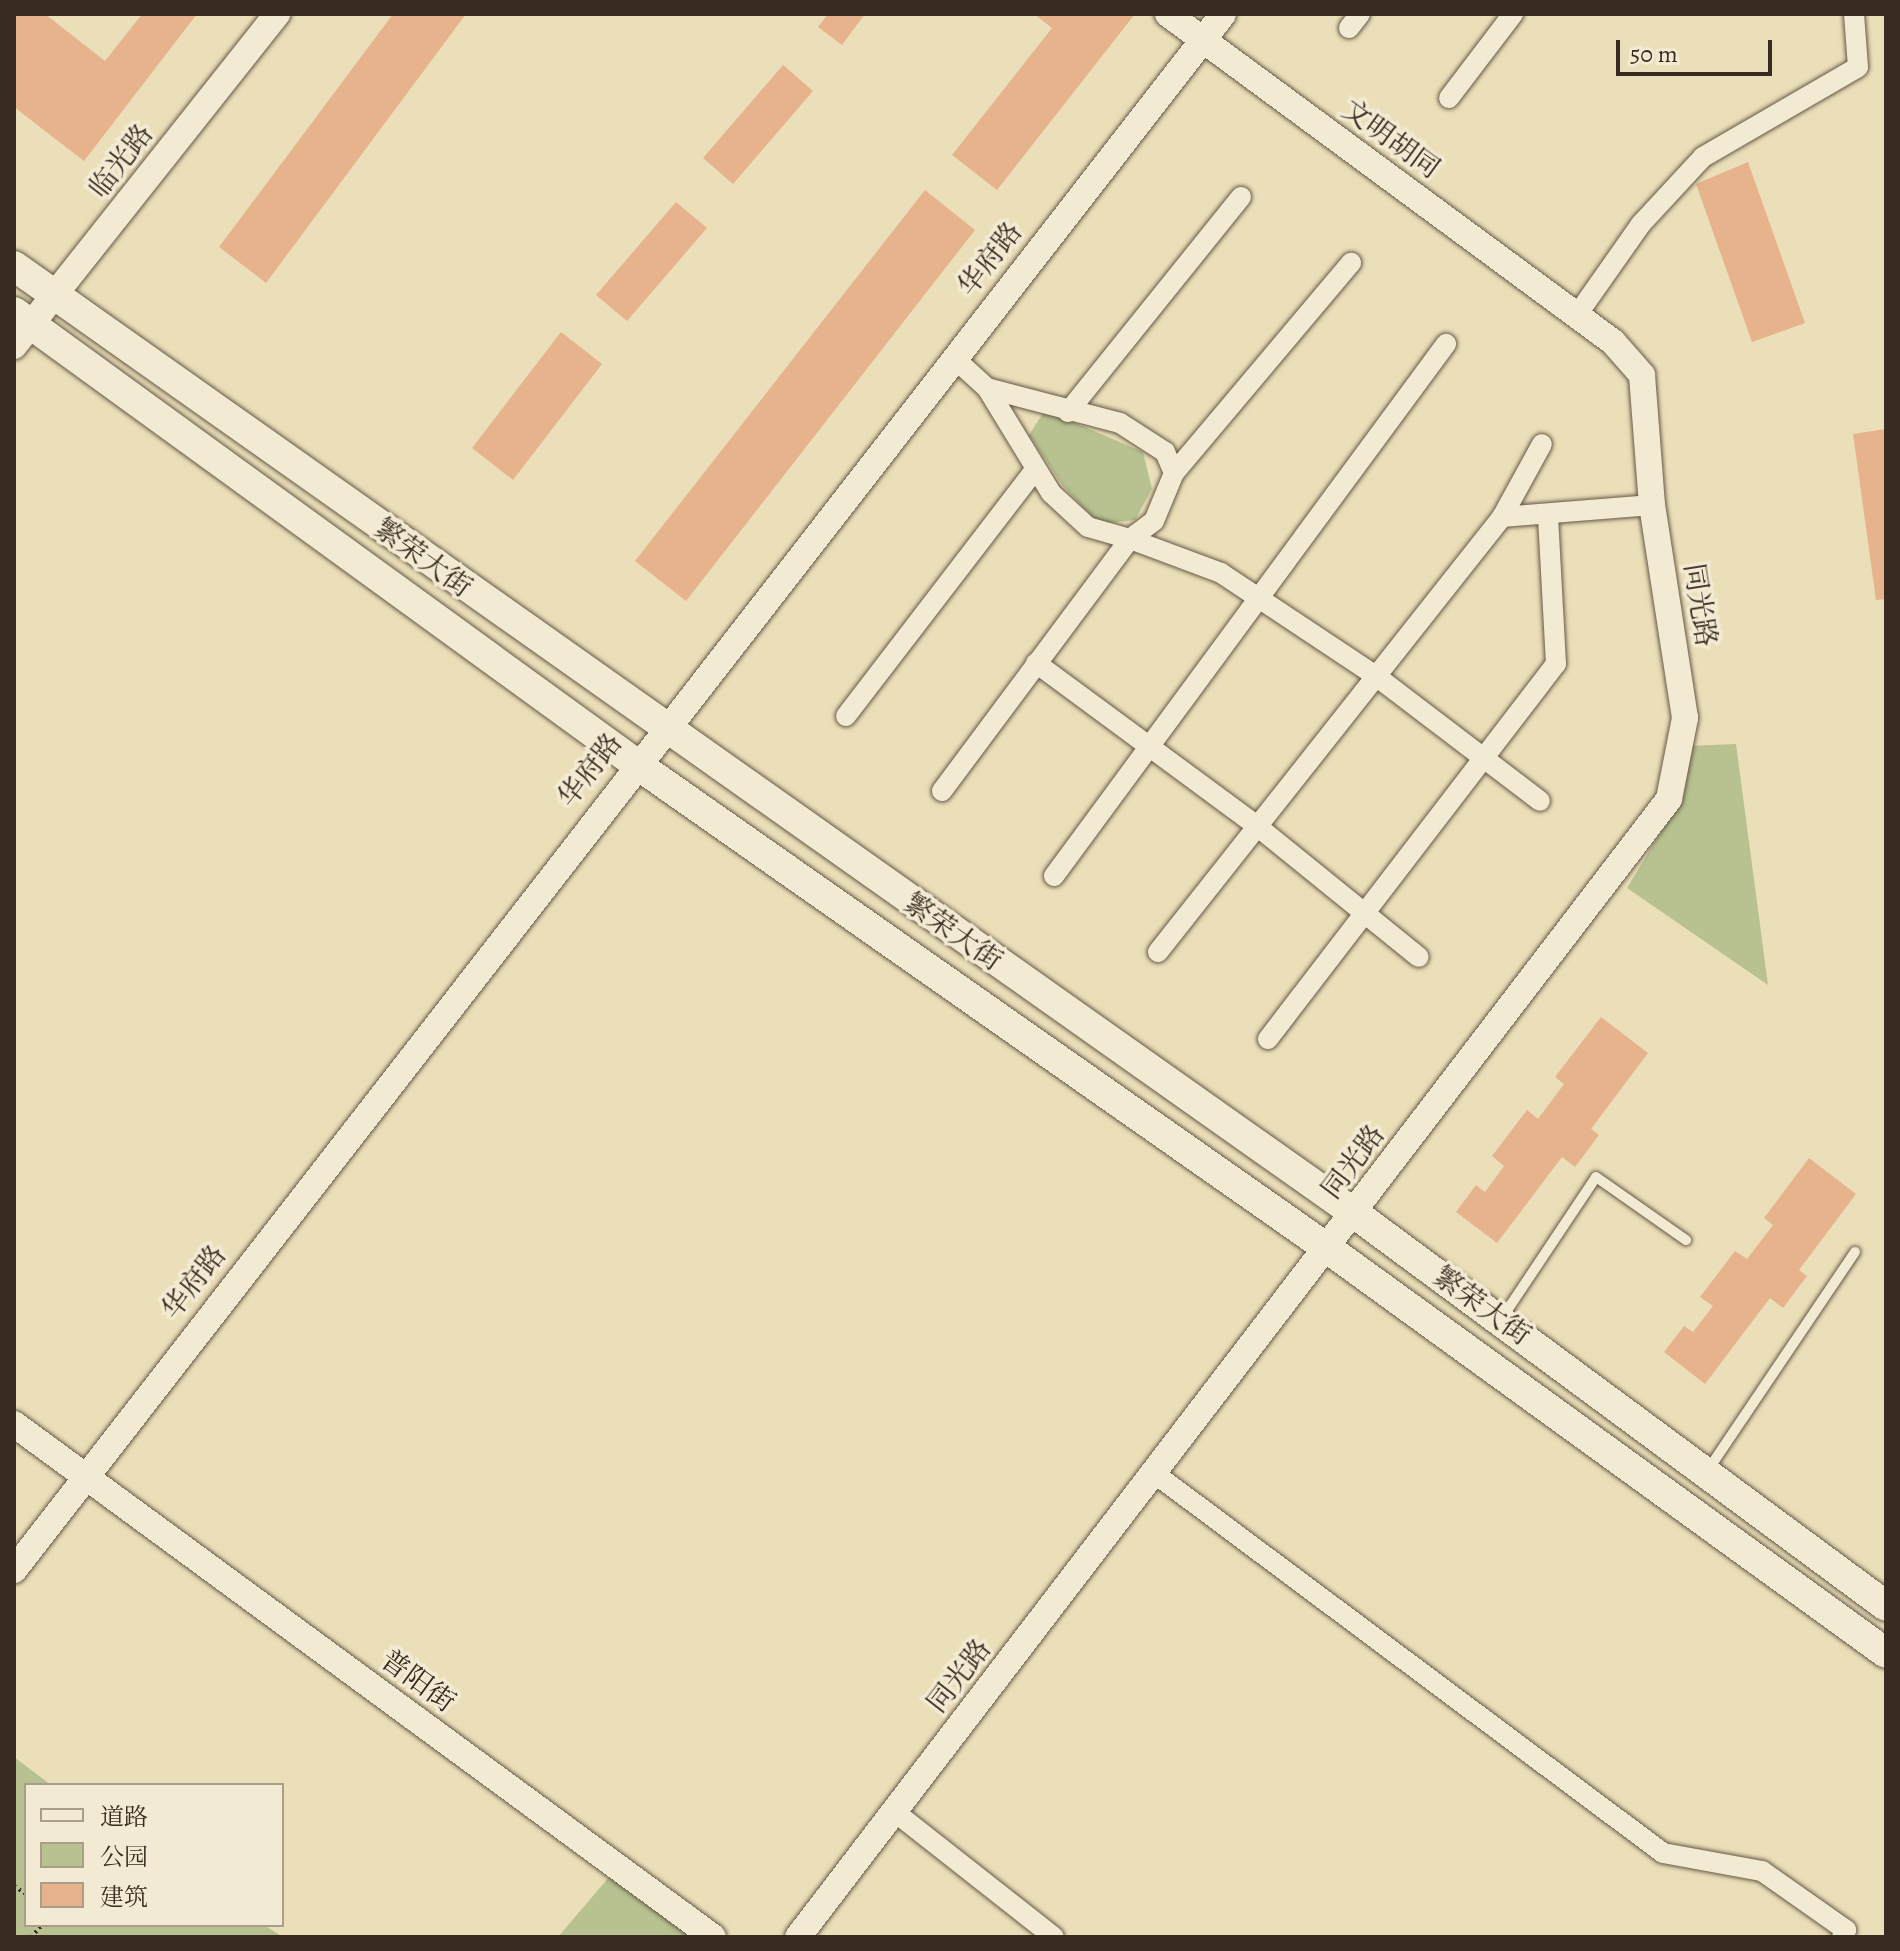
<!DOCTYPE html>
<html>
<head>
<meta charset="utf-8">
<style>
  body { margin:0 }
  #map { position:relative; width:1900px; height:1951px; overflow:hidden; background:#ebdfb9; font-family:Alegreya,"Noto Serif SC",serif }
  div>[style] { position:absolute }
  .green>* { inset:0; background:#b7c290 }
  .building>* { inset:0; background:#e6b38c }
  .path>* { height:4px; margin-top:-2px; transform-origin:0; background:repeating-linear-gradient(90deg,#392b21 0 2px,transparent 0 6px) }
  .roads { filter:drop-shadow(0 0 2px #665847) drop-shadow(0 0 2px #665847) }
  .service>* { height:10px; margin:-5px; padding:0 5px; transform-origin:5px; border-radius:5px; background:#f2ead2 }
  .minor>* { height:20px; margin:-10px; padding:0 10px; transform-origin:10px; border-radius:10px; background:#f2ead2 }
  .tertiary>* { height:26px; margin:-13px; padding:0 13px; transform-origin:13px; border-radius:13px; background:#f2ead2 }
  .secondary>* { height:30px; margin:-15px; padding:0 15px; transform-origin:15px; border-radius:15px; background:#f2ead2 }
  span { translate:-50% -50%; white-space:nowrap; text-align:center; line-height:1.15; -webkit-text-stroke:7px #f2ead2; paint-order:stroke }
  .street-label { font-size:28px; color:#392b21 }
  .frame { position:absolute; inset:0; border:16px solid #392b21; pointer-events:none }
  .legend { position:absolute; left:24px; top:1783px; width:260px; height:144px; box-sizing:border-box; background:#f2ead2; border:2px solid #a89e8b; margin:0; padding:10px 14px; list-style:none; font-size:24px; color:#392b21 }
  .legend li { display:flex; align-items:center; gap:16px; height:40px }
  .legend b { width:40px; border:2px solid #a89e8b }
  .scale { position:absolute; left:1616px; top:40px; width:156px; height:36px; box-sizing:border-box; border:4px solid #392b21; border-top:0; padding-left:10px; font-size:24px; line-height:28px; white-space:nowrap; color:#392b21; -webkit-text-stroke:6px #f2ead2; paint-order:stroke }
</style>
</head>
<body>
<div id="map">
  <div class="green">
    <div style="clip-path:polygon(1045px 410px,1143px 452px,1152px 489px,1135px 520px,1099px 524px,1063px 486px,1029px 435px)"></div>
    <div style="clip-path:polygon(1736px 744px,1768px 985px,1627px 888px,1674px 810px,1687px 746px)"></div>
    <div style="clip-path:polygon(14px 1757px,51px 1785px,26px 1785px,26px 1925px,264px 1925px,283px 1937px,14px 1937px)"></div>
    <div style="clip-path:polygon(610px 1876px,692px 1937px,558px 1937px)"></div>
  </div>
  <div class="building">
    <div style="clip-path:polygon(14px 14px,45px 14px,105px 61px,142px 14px,197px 14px,84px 161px,14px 107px)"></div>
    <div style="clip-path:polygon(393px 14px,466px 14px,266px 283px,219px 247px)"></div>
    <div style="clip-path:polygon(828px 14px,865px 14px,842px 45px,818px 27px)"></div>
    <div style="clip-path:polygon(1034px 14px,1135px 14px,997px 190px,952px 155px,1052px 28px)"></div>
    <div style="clip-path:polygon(783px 65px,813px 91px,733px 184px,703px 158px)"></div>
    <div style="clip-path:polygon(1748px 162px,1805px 323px,1752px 342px,1696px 184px)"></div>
    <div style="clip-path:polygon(925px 190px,975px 230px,686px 601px,635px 561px)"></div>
    <div style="clip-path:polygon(676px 202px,707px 228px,627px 321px,596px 295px)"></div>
    <div style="clip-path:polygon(561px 332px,602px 364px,513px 480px,472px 448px)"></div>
    <div style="clip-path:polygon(1886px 429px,1886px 599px,1876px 600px,1853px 434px)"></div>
    <div style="clip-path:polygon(1601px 1017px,1648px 1053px,1591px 1129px,1599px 1135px,1575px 1167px,1562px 1157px,1497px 1243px,1456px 1212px,1476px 1185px,1485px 1192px,1504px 1166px,1492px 1156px,1527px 1110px,1538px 1119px,1564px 1084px,1555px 1077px)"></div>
    <div style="clip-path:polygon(1809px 1158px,1856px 1194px,1799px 1270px,1807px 1276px,1783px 1308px,1770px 1298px,1705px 1384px,1664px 1352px,1684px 1326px,1693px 1332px,1713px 1306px,1700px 1297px,1735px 1251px,1747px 1259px,1773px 1225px,1764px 1218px)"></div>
  </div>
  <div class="path">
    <div style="left:14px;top:1886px;width:14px;rotate:34deg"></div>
    <div style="left:31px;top:1937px;width:16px;rotate:-47deg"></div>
  </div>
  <div class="roads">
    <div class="service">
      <div style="left:1502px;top:1318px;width:169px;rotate:-56.3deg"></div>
      <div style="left:1596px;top:1177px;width:110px;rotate:35deg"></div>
      <div style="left:1708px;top:1470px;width:263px;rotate:-56deg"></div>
    </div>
    <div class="minor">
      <div style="left:1349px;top:28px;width:18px;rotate:-52deg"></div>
      <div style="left:1449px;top:98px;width:106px;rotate:-52.7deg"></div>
      <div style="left:1577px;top:315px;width:111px;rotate:-54.9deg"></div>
      <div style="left:1641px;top:224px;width:91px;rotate:-47.2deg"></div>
      <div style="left:1703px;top:157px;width:179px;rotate:-30.1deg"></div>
      <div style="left:1858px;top:67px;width:53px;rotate:-94.3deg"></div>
      <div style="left:954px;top:358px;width:45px;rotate:42.3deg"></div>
      <div style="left:987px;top:388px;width:123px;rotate:58.6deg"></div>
      <div style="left:1051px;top:493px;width:50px;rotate:42.6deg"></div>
      <div style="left:1088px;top:527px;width:44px;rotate:15.9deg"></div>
      <div style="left:1130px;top:539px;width:30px;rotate:-37deg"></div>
      <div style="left:1154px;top:521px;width:52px;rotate:-67.4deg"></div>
      <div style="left:1174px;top:473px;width:23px;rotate:-113deg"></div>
      <div style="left:1165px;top:452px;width:54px;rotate:-147.2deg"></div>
      <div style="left:1120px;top:423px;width:138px;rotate:-165.3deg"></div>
      <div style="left:1068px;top:412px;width:276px;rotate:-51.2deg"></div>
      <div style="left:1174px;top:473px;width:275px;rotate:-49.9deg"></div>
      <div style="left:1502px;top:517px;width:150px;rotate:-4.6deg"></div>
      <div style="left:1036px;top:663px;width:275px;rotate:36.4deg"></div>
      <div style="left:1257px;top:826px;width:208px;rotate:39deg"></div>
      <div style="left:846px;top:716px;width:310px;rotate:-52.5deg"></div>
      <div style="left:942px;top:791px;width:314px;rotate:-53.3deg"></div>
      <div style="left:1130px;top:539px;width:97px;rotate:20.5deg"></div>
      <div style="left:1221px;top:573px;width:186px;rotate:33.6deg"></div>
      <div style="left:1376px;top:676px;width:206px;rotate:37.3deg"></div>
      <div style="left:1054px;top:876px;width:661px;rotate:-53.62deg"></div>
      <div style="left:1158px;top:952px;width:555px;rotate:-51.66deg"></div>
      <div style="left:1502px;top:517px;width:83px;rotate:-61.3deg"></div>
      <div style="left:1268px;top:1039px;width:473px;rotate:-52.5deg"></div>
      <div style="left:1556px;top:664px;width:149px;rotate:-93.1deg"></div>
      <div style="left:1154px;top:1473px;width:635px;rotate:36.74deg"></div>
      <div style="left:1663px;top:1853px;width:101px;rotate:10.3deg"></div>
      <div style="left:1762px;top:1871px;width:103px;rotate:35.1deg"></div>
      <div style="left:1846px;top:1930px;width:8px;rotate:120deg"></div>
      <div style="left:895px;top:1812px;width:202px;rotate:38.2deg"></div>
    </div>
    <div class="tertiary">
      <div style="left:14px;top:346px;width:424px;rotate:-51.6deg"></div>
      <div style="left:14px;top:1424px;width:867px;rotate:36.28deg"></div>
      <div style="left:14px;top:1570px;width:1970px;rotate:-52.15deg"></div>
      <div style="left:798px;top:1937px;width:1433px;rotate:-52.57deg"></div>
      <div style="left:1669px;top:799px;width:83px;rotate:-78.8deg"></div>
      <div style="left:1685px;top:718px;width:216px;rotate:-98.8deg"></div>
      <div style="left:1652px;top:505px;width:130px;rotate:-94.4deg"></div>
      <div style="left:1642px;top:375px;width:44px;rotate:-131.3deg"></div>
      <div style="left:1613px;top:342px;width:553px;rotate:-143.61deg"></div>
    </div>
    <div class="secondary">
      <div style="left:14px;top:266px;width:1641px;rotate:35.25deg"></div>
      <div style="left:1354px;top:1213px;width:661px;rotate:36.45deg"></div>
      <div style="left:14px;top:312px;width:767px;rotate:35.99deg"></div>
      <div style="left:635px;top:763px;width:845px;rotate:35.03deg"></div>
      <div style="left:1327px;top:1248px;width:690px;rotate:35.92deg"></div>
    </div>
  </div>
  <div class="street-label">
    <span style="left:1391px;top:139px;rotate:36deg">文明胡同</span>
    <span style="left:121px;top:161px;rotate:-52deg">临光路</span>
    <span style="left:990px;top:259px;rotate:-52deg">华府路</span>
    <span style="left:423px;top:558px;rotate:36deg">繁荣大街</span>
    <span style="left:1700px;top:605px;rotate:81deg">同光路</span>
    <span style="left:590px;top:770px;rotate:-52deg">华府路</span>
    <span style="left:953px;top:932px;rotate:35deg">繁荣大街</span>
    <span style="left:1353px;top:1162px;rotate:-53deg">同光路</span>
    <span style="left:194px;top:1282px;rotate:-52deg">华府路</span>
    <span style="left:1482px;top:1306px;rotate:36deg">繁荣大街</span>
    <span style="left:959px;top:1676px;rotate:-52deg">同光路</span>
    <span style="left:418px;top:1681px;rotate:36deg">普阳街</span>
  </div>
  <div class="frame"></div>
  <ul class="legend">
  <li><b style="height:10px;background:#f2ead2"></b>道路</li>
  <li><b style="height:22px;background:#b7c290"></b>公园</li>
  <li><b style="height:22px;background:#e6b38c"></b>建筑</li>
  </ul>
  <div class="scale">50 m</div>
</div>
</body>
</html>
